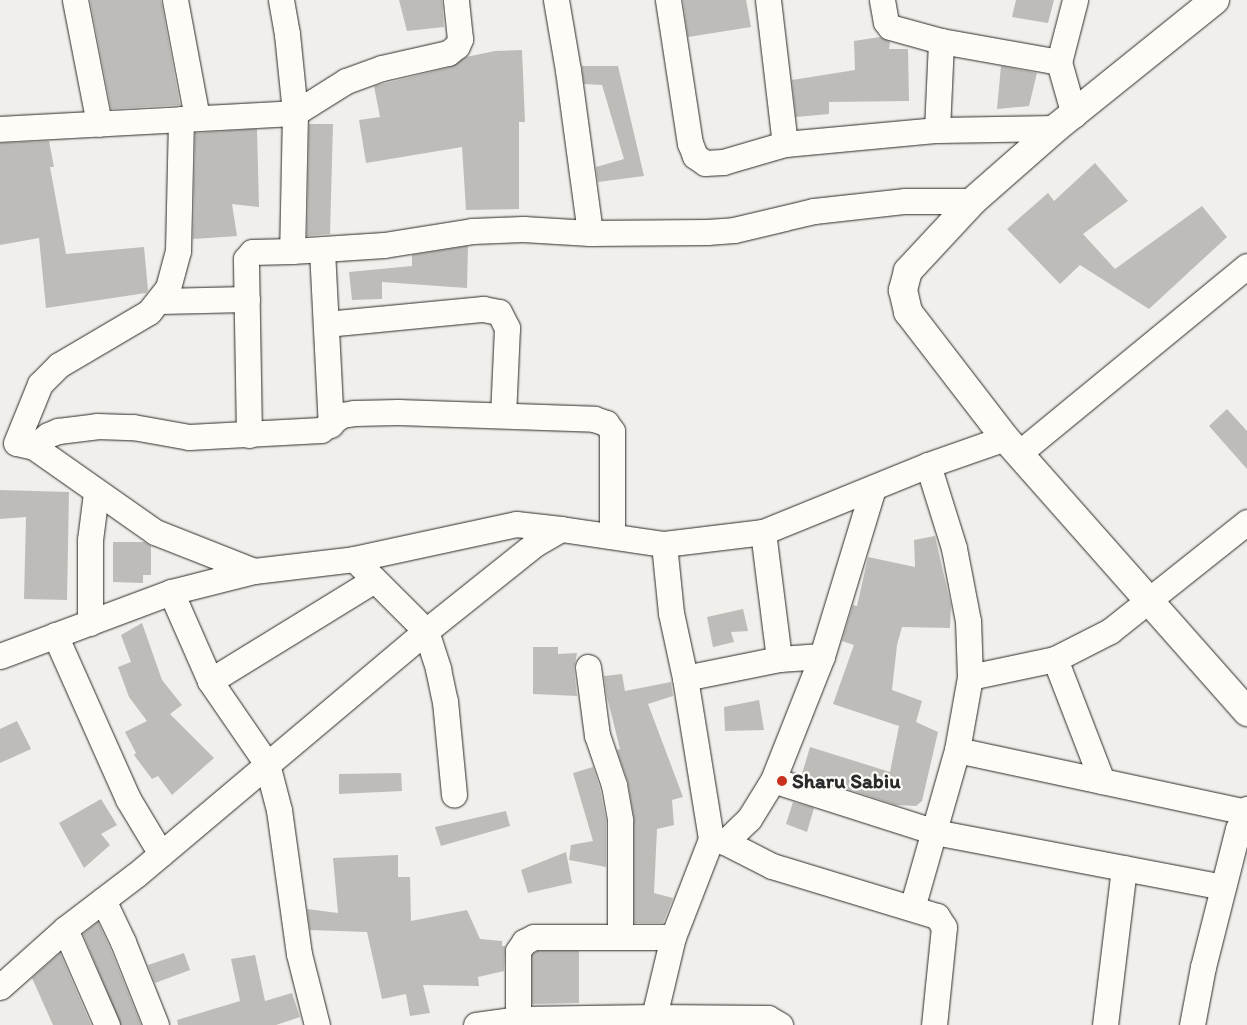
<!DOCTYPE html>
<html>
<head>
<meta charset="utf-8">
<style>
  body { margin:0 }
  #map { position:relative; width:1247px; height:1025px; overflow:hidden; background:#f0efeb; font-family:Itim,sans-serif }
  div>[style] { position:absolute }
  .building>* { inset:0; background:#bdbcb8 }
  .roads { filter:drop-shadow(0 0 1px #2b2b2b) drop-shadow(0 0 1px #2b2b2b) }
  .minor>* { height:25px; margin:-12.5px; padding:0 12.5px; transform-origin:12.5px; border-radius:12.5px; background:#fdfcf7 }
  .tertiary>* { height:28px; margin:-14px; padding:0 14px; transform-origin:14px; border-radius:14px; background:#fdfcf7 }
  .dots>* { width:14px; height:14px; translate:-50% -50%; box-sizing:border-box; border:2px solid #fdfcf7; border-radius:50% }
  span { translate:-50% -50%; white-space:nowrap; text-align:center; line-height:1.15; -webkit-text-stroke:4.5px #fdfcf7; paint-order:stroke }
  .poi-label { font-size:21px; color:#2b2b2b; font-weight:700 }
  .left { translate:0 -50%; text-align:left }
</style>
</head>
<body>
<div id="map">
  <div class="building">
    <div style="clip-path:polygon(90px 0,161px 0,180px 105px,111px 109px)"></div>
    <div style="clip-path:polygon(399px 0,442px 0,444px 27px,407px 31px)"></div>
    <div style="clip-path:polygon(683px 0,746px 0,751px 27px,688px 37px)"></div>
    <div style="clip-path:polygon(1016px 0,1054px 0,1048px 23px,1012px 17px)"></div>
    <div style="clip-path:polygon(880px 37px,890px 42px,889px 49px,908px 49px,909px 101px,829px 102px,829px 114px,796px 117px,792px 80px,855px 70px,854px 41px)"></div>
    <div style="clip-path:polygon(522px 50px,525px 122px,519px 122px,519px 209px,466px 210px,462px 147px,366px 163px,359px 120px,380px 117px,374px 86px,451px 67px,466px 57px,495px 51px)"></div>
    <div style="clip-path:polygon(582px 66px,618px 66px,644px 176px,598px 182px,596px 167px,624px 159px,602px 85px,584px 84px)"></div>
    <div style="clip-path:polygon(1001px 66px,1037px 73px,1029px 106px,997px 109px)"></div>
    <div style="clip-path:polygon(309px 124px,333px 124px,330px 234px,307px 236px)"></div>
    <div style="clip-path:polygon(257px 129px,259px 207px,232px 204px,237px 236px,193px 239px,195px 133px)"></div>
    <div style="clip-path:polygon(49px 141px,54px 167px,50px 167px,66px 254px,144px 247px,148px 290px,146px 293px,46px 308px,39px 238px,0 245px,0 143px)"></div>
    <div style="clip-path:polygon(1095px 163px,1128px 201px,1083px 234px,1115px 269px,1202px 206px,1227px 237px,1149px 309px,1080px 265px,1060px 284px,1007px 229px,1048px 193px,1054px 201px)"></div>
    <div style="clip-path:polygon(468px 246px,467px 288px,382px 282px,382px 299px,352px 300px,349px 272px,412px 266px,412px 255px)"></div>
    <div style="clip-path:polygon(1227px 409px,1247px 431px,1247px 469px,1209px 426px)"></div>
    <div style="clip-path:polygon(0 490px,69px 492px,67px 600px,24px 599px,26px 517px,0 519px)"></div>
    <div style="clip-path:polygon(935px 536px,951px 606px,950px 628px,902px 627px,897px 645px,892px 690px,922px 701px,916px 722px,938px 732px,922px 801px,916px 806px,896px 805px,802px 774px,810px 747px,890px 772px,899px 726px,833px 704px,854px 645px,842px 641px,853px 605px,857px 606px,868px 557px,915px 567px,914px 540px)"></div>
    <div style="clip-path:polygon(113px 542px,144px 542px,151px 546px,151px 575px,143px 575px,143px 583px,113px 582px)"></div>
    <div style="clip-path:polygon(743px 609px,748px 631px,731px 632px,734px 642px,713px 647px,707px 617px)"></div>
    <div style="clip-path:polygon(142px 623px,162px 680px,182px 705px,170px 714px,214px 758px,172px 795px,158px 776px,152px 779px,134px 755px,136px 753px,125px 732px,147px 721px,129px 697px,118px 667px,131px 662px,121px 635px)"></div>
    <div style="clip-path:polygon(533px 647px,558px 647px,558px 654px,577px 653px,574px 669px,577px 696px,533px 694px)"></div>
    <div style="clip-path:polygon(622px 674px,625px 691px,671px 682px,673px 696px,648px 704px,683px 797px,672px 800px,674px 825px,657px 829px,654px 893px,673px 898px,663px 923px,634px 923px,634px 818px,628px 782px,617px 750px,620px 749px,607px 697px,604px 676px)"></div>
    <div style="clip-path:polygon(759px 700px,764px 730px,725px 731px,724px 707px)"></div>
    <div style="clip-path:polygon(17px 721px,31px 749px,0 763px,0 729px)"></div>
    <div style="clip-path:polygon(593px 767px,600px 789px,606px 821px,606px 867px,569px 860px,571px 845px,593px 841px,573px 773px)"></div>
    <div style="clip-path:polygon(401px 773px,402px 791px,339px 794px,339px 774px)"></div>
    <div style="clip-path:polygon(101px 799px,117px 825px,101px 834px,110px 845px,84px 868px,59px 823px)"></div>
    <div style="clip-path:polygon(793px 802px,814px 808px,807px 832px,786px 824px)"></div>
    <div style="clip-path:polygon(506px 811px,510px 826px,441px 846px,435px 827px)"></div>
    <div style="clip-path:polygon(566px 852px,572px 883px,528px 893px,521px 870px)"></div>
    <div style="clip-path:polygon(398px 855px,398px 877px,410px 877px,411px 921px,467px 910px,480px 939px,502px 941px,502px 946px,505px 946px,504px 971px,478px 977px,479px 986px,423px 985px,430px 1013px,410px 1016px,406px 994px,382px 999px,367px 932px,310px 930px,307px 909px,338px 913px,333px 858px)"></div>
    <div style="clip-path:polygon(98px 922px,110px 948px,141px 1025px,121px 1025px,83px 934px)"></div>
    <div style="clip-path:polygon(537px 951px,579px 951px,579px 1003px,532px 1004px,532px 955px)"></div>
    <div style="clip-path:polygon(60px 953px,91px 1025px,53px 1025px,32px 978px)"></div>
    <div style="clip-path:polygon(184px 953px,190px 970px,155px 983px,148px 965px)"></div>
    <div style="clip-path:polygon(255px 955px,265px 1001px,292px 993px,300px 1017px,276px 1025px,178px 1025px,177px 1020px,240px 1001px,231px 959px)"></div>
  </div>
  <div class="roads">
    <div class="minor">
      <div style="left:75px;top:0;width:126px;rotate:79deg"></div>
      <div style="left:175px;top:0;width:120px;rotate:79.4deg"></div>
      <div style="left:281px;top:0;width:35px;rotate:80deg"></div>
      <div style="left:287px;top:34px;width:79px;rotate:84.2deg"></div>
      <div style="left:295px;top:113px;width:138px;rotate:91.2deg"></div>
      <div style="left:292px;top:251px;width:92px;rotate:-3.7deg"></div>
      <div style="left:384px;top:245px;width:89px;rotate:-9deg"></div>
      <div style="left:472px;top:231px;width:51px;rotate:-2.2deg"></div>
      <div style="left:523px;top:229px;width:67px;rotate:3.4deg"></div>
      <div style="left:590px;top:233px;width:117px;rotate:-0.5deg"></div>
      <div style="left:707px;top:232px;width:27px;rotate:-4deg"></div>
      <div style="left:734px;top:230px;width:82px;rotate:-13.4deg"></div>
      <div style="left:814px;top:211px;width:92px;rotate:-6.3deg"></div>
      <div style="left:905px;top:201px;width:68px"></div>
      <div style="left:556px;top:0;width:71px;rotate:80.3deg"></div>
      <div style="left:568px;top:70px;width:164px;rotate:82.3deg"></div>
      <div style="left:668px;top:0;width:145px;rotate:81.3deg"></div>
      <div style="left:690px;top:143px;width:14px;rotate:69deg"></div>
      <div style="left:695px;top:156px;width:12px;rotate:35deg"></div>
      <div style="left:705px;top:163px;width:18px;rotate:-3deg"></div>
      <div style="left:723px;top:162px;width:65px;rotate:-16.2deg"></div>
      <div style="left:785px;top:144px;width:153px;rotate:-5.3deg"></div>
      <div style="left:937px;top:130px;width:119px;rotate:-1deg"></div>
      <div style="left:768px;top:0;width:145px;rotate:83.3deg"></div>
      <div style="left:882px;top:0;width:22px;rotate:80deg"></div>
      <div style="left:886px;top:22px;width:6px;rotate:51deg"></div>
      <div style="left:890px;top:27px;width:53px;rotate:15.4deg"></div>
      <div style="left:941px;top:41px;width:120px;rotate:10.1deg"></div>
      <div style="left:1074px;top:115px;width:55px;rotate:-105.8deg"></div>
      <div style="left:1059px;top:62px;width:64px;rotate:-75.5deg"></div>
      <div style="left:0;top:129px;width:295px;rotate:-3.1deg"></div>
      <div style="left:295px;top:113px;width:60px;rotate:-32.1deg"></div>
      <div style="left:346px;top:81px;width:38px;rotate:-20deg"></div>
      <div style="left:382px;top:68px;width:68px;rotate:-12.8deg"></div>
      <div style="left:448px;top:53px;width:11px;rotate:-38deg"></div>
      <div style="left:457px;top:46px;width:8px;rotate:-67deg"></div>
      <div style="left:460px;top:39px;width:39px;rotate:-96deg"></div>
      <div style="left:937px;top:130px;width:89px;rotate:-87.4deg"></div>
      <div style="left:322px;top:250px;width:175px;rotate:87.1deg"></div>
      <div style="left:160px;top:301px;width:87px;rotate:-1.3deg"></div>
      <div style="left:326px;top:324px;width:158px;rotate:-5.5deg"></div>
      <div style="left:483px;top:309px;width:16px;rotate:11deg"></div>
      <div style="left:499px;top:312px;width:18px;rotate:63deg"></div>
      <div style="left:507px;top:328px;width:87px;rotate:92.6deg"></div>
      <div style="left:249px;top:435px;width:176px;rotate:-91deg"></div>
      <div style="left:246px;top:259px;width:9px;rotate:-49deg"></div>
      <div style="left:252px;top:252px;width:40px;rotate:-1.4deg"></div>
      <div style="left:16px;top:443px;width:64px;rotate:-67.9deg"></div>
      <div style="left:40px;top:384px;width:27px;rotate:-45deg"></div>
      <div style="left:59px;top:365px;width:104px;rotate:-30.5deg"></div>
      <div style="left:149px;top:312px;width:31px;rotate:-52deg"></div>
      <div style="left:168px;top:288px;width:38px;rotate:-75deg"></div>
      <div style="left:178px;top:251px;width:132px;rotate:-88.7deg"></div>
      <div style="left:17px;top:443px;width:17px;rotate:13deg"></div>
      <div style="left:34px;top:447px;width:148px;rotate:35.1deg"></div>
      <div style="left:155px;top:532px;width:106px;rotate:21.5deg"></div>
      <div style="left:34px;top:447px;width:18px;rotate:-41deg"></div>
      <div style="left:48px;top:435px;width:11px;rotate:-22deg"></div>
      <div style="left:58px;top:431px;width:39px;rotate:-7deg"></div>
      <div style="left:97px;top:426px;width:36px;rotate:2deg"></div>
      <div style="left:133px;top:427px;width:57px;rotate:10.1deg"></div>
      <div style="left:189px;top:437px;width:132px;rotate:-3deg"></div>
      <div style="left:321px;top:430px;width:26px;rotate:-36deg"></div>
      <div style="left:342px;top:415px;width:12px;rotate:-9deg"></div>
      <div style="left:354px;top:413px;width:44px;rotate:-1.3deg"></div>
      <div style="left:398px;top:412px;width:196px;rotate:2deg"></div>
      <div style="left:594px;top:419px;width:13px;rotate:18deg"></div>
      <div style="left:606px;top:423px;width:10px;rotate:53deg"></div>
      <div style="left:612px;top:431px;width:105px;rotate:90deg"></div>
      <div style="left:1018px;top:454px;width:296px;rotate:-39.4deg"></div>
      <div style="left:763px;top:532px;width:128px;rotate:82.8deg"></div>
      <div style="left:664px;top:544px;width:69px;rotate:84.2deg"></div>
      <div style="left:671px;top:613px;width:66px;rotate:77.8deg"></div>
      <div style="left:685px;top:678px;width:163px;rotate:80.8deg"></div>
      <div style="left:711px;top:839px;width:14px;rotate:12deg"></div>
      <div style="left:725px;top:842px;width:33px;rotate:-44deg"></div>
      <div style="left:749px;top:819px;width:46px;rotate:-58.4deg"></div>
      <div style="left:773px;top:780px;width:133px;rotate:-68.4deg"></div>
      <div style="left:822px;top:656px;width:176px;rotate:-73.1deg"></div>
      <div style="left:354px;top:559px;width:102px;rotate:45deg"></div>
      <div style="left:426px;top:631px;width:40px;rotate:72deg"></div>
      <div style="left:438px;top:669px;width:33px;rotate:78deg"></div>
      <div style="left:445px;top:701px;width:94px;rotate:84.5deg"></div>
      <div style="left:171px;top:592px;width:97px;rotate:66.3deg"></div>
      <div style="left:210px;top:681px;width:101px;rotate:55.5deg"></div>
      <div style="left:267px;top:764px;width:48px;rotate:75.4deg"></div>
      <div style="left:279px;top:810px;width:145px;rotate:82.1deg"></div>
      <div style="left:299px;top:954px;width:73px;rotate:75.8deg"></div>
      <div style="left:90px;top:623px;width:83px;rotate:-90deg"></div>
      <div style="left:90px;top:540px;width:47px;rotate:-82.7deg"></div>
      <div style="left:55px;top:635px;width:180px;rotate:66deg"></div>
      <div style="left:128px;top:799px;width:64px;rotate:59deg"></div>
      <div style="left:0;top:656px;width:183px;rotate:-20.5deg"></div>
      <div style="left:171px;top:592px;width:86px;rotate:-14.2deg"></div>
      <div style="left:254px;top:571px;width:101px;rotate:-6.8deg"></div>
      <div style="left:354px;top:559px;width:166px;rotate:-12.2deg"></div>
      <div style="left:516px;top:524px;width:45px;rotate:6.3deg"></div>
      <div style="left:1055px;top:659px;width:131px;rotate:68.9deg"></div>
      <div style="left:588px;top:667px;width:69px;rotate:82.5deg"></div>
      <div style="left:597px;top:735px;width:53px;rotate:71.2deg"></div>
      <div style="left:614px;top:785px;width:36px;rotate:80deg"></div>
      <div style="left:620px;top:820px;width:116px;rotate:90deg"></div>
      <div style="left:970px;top:677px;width:87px;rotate:-12deg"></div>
      <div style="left:1055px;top:659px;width:62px;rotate:-27deg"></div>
      <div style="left:1110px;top:631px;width:175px;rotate:-38.5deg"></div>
      <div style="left:685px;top:678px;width:96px;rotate:-11.4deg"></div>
      <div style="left:779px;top:659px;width:43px;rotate:-4deg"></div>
      <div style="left:210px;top:681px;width:193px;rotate:-31.6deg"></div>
      <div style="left:957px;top:750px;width:296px;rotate:12.1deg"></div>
      <div style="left:773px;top:780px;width:170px;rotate:17.8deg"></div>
      <div style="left:935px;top:832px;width:293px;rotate:10.8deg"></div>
      <div style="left:725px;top:842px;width:53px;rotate:27.1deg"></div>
      <div style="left:772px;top:866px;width:172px;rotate:16.9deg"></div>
      <div style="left:937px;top:916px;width:13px;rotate:58deg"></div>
      <div style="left:944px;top:927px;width:99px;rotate:95.8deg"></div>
      <div style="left:103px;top:900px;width:47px;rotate:64.5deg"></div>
      <div style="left:123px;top:942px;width:89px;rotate:68.3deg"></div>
      <div style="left:912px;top:908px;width:164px;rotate:-74.1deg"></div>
      <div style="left:957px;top:750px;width:74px;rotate:-79.9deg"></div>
      <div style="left:970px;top:677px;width:56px;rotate:-92deg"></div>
      <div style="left:968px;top:621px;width:74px;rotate:-100.9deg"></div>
      <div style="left:954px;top:548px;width:87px;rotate:-107.4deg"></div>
      <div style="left:65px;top:929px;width:105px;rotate:66.4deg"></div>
      <div style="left:0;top:987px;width:87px;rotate:-41.7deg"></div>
      <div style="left:65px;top:929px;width:89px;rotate:-37.3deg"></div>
      <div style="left:136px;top:875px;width:379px;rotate:-40.1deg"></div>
      <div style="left:426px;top:631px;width:139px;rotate:-38.6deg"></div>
      <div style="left:535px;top:544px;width:30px;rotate:-30deg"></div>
      <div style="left:561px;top:529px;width:104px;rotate:8.3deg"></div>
      <div style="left:664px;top:544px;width:100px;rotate:-6.9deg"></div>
      <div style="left:763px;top:532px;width:178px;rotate:-22.1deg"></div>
      <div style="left:928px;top:465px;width:82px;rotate:-19.3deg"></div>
      <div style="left:518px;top:1019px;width:68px;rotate:-90deg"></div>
      <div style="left:518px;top:951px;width:11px;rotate:-56deg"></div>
      <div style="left:524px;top:942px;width:11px;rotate:-27deg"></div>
      <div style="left:534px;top:937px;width:139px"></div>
      <div style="left:476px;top:1025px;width:42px;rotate:-8.1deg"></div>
      <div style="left:518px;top:1019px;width:137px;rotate:-0.8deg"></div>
      <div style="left:655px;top:1017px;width:113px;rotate:0.5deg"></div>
      <div style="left:768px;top:1018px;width:14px;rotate:30deg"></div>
      <div style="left:652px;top:1025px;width:90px;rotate:-76.6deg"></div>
      <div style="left:673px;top:937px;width:105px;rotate:-68.8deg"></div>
      <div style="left:1105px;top:1025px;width:158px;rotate:-83.1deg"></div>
      <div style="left:1192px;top:1025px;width:59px;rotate:-79.3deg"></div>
      <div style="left:1203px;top:967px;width:142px;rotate:-75.8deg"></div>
      <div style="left:1238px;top:829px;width:22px;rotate:-66deg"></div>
    </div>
    <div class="tertiary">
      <div style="left:1215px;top:0;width:204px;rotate:141.2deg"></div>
      <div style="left:1056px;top:128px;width:111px;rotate:138.7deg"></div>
      <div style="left:973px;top:201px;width:96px;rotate:132.9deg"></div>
      <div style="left:908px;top:271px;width:20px;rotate:105deg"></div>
      <div style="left:903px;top:290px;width:23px;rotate:77deg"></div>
      <div style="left:908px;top:312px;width:159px;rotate:52.4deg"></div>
      <div style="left:1005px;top:438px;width:366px;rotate:48.5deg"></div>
    </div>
  </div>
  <div class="dots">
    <div style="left:782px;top:781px;background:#c8321e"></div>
  </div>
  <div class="poi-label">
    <span class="left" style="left:792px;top:781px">Sharu Sabiu</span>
  </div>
</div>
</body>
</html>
